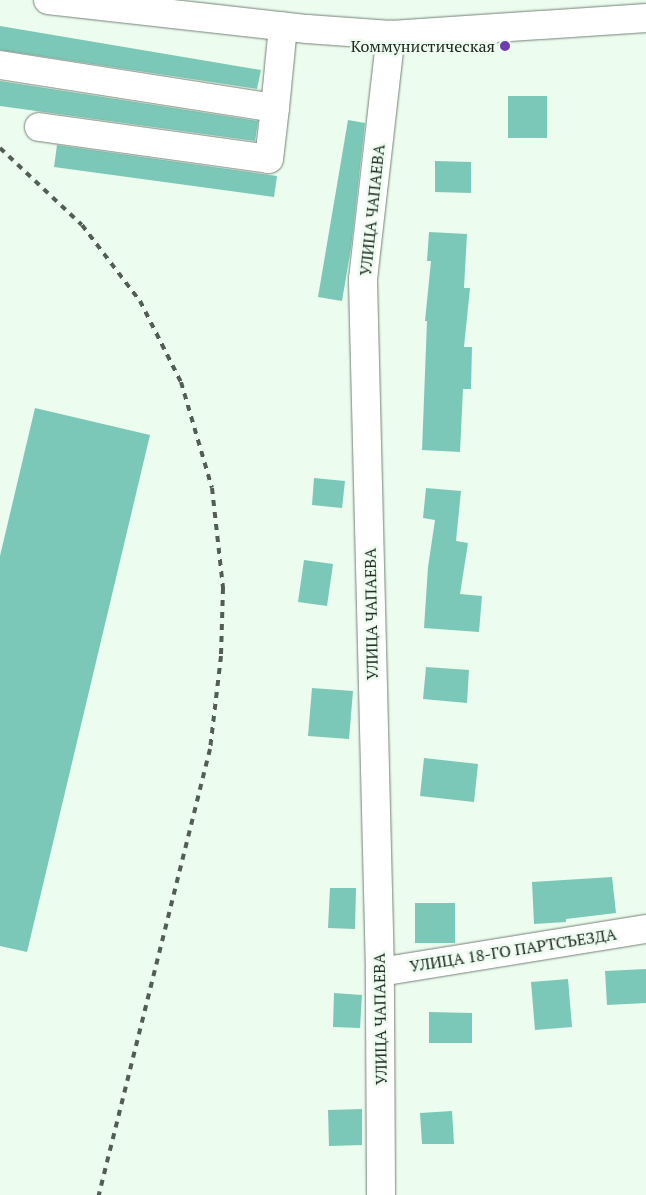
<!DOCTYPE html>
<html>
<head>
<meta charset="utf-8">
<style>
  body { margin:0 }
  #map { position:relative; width:646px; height:1195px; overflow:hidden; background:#ecfcef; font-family:"PT Serif",serif }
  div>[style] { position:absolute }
  .building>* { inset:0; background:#7cc8b8 }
  .roads { filter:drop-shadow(0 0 1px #758277) drop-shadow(0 0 1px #758277) }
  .minor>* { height:28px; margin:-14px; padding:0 14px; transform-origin:14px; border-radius:14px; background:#fff }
  .rail>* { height:4px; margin-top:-2px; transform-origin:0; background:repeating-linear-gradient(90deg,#535c55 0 6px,transparent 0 12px) }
  .dots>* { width:14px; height:14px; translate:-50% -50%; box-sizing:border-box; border:2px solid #ecfcef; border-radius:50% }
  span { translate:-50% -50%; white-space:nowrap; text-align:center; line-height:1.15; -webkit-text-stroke:5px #ecfcef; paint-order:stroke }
  .poi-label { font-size:16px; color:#212722 }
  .right { translate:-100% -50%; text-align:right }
  .street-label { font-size:16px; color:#212722 }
</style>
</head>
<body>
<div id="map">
  <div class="building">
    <div style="clip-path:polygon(0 26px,261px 70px,257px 89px,0 50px)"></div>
    <div style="clip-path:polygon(0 81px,258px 121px,255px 141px,0 106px)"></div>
    <div style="clip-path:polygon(508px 96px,547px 96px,547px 138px,508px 138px)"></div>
    <div style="clip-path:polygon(348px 120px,365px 123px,351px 248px,342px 301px,318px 297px)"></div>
    <div style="clip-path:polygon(57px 145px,277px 176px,274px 197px,54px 167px)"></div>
    <div style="clip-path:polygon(435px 161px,471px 162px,471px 193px,435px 192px)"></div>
    <div style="clip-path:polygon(429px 232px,467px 234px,464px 288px,470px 288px,464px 347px,472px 347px,471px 389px,463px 389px,460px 452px,422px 450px,427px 321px,425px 321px,431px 261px,427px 261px)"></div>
    <div style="clip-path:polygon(35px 408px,150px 435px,27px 952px,0 946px,0 556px)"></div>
    <div style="clip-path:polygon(314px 478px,345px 481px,342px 508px,312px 505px)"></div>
    <div style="clip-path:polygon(426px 488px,461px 491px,456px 541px,468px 543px,460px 594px,482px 596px,479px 632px,424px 628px,428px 567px,435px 520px,423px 518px)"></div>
    <div style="clip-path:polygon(304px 560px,333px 564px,327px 606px,298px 602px)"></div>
    <div style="clip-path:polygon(426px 667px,469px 670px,467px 703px,423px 699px)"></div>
    <div style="clip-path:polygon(312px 688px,353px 691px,349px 739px,308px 736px)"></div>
    <div style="clip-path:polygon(424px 758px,478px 764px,474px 802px,420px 796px)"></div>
    <div style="clip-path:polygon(612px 877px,616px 913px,566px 919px,566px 922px,534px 924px,532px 882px)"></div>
    <div style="clip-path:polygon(330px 888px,356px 888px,355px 929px,328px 928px)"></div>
    <div style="clip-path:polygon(415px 903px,455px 903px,455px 943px,415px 943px)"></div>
    <div style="clip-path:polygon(646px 969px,646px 1003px,607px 1005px,605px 971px)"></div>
    <div style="clip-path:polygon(568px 979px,572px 1027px,535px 1030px,531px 982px)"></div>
    <div style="clip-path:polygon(334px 993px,362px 995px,360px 1028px,333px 1027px)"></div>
    <div style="clip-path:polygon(429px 1012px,472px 1013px,472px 1043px,429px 1043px)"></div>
    <div style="clip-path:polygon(362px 1109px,362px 1145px,329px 1146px,328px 1110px)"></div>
    <div style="clip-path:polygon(452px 1111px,454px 1144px,422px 1144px,420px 1113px)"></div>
  </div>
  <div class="roads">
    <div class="minor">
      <div style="left:48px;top:0;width:261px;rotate:6.4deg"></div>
      <div style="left:307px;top:29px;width:84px;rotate:4.1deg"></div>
      <div style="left:391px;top:35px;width:256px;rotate:-3.8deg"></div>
      <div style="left:0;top:65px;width:278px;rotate:8.9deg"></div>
      <div style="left:275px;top:108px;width:82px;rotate:-84.4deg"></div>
      <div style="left:39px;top:127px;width:232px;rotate:7.9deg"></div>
      <div style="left:269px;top:159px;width:51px;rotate:-83.3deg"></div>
      <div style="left:380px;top:972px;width:269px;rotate:-9.2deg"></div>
      <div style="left:381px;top:1195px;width:223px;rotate:-90.3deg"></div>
      <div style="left:380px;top:972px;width:693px;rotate:-91.41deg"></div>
      <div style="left:363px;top:279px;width:246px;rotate:-83.5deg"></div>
    </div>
  </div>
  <div class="rail">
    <div style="left:0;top:148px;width:112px;rotate:43.2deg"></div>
    <div style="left:82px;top:225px;width:96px;rotate:52.7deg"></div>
    <div style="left:140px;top:301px;width:91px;rotate:63.2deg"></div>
    <div style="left:181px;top:382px;width:110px;rotate:73.7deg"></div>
    <div style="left:212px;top:488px;width:101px;rotate:83.7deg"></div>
    <div style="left:223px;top:588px;width:68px;rotate:91.7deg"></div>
    <div style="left:221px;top:656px;width:94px;rotate:96.7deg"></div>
    <div style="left:210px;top:749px;width:460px;rotate:104deg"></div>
  </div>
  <div class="dots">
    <div style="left:505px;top:46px;background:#6c3cb3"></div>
  </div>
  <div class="poi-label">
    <span class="right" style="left:495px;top:46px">Коммунистическая</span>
  </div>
  <div class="street-label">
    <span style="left:372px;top:210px;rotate:-84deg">УЛИЦА ЧАПАЕВА</span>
    <span style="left:371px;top:614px;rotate:-91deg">УЛИЦА ЧАПАЕВА</span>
    <span style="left:513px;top:950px;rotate:-9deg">УЛИЦА 18-ГО ПАРТСЪЕЗДА</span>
    <span style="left:380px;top:1019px;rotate:-91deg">УЛИЦА ЧАПАЕВА</span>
  </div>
</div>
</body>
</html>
